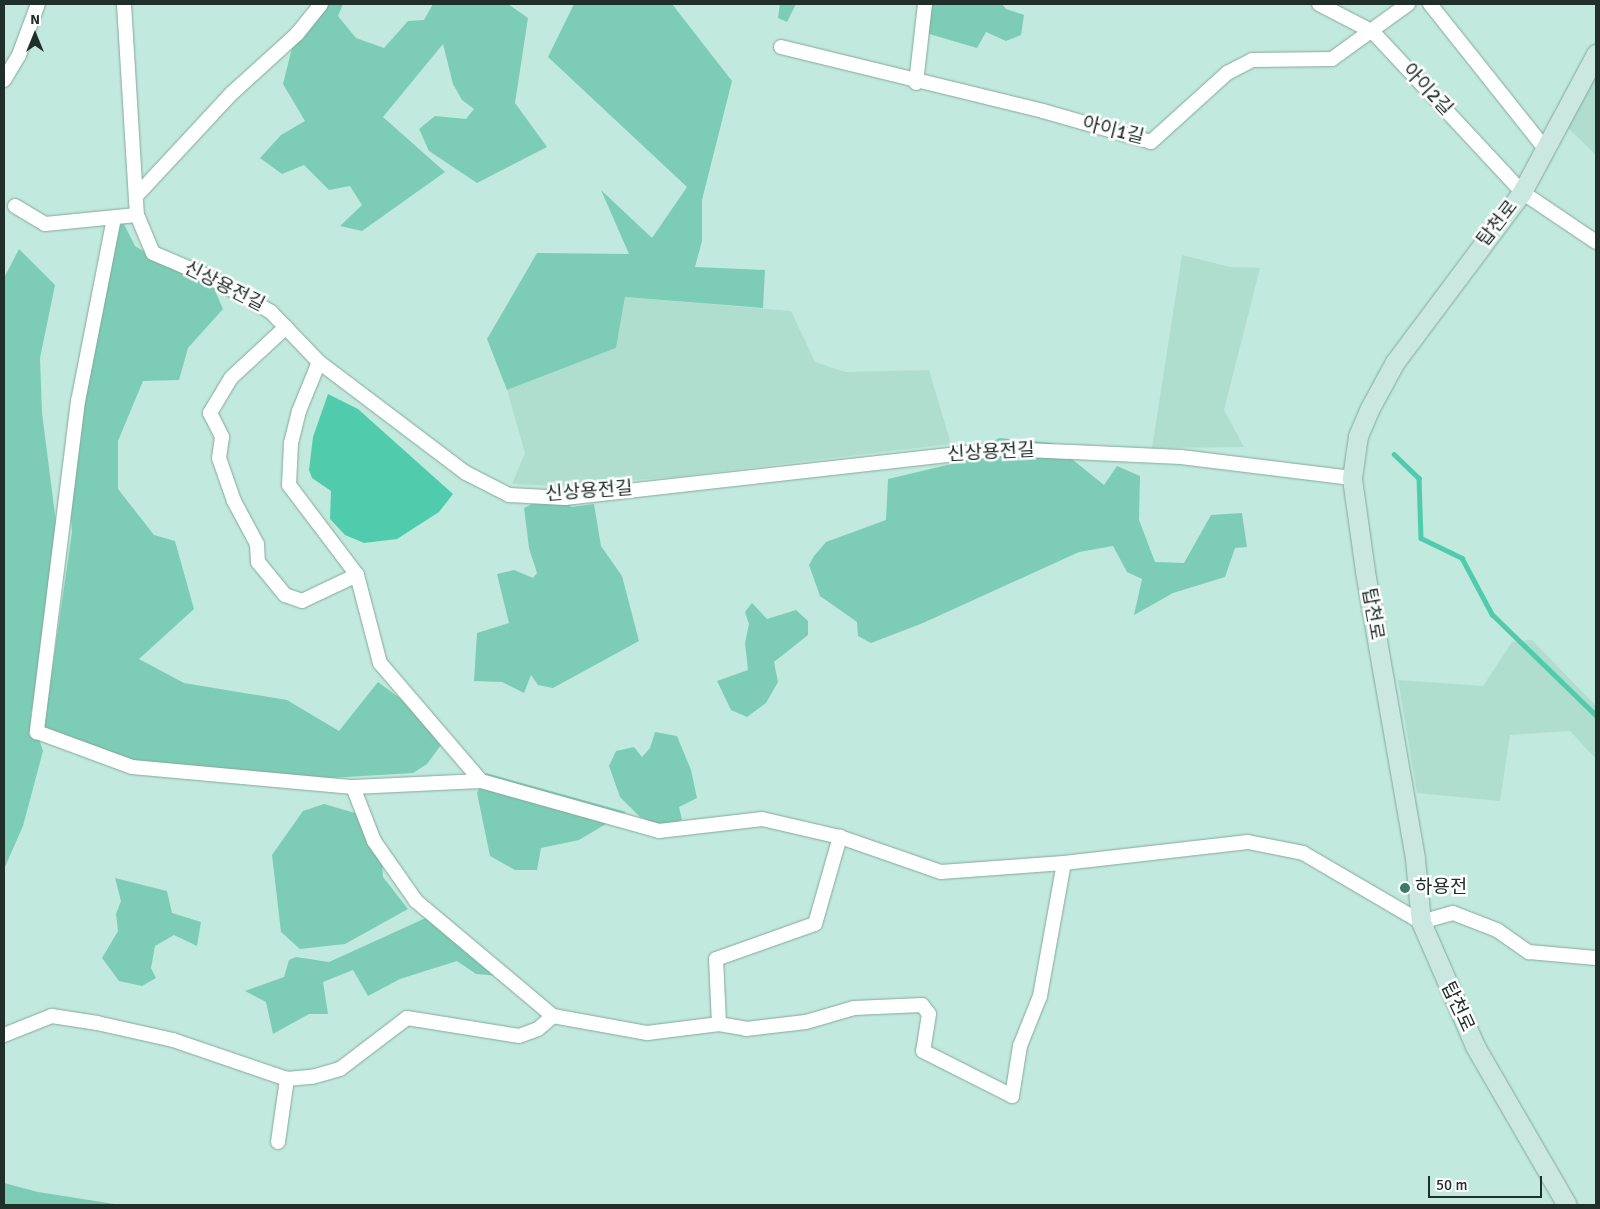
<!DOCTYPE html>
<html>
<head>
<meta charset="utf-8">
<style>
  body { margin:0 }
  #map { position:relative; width:1600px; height:1209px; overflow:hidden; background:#c2e9dd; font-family:Signika,"Noto Sans KR",sans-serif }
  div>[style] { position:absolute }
  .built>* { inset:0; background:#afdecf }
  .green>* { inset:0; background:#7dcdb6 }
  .water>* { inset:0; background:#50ccad }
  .stream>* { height:4.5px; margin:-2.25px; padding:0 2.25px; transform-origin:2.25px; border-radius:2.25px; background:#50ccad }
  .roads { filter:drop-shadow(0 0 1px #84a99d) drop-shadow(0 0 1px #84a99d) }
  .street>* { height:14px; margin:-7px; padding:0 7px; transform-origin:7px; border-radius:7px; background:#fff }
  .secondary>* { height:19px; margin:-9.5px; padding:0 9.5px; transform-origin:9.5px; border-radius:9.5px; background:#cae7e0 }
  .dots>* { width:14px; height:14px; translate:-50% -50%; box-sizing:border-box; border:2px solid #fff; border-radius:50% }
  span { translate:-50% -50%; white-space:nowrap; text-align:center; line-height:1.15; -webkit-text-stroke:5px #fff; paint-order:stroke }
  .street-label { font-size:19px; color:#202f2a }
  .poi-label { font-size:19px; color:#202f2a }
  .left { translate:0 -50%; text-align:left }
  .frame { position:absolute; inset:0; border:5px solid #202f2a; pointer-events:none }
  .north { position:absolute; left:10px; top:10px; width:50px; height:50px; -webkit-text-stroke:4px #fff; paint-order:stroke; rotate:0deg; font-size:14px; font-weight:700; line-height:20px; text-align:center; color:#202f2a }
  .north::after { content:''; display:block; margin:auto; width:18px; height:22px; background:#202f2a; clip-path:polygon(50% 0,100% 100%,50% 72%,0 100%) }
  .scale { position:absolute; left:1428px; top:1176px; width:114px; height:22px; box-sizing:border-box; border:2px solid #202f2a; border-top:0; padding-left:6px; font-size:15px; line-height:18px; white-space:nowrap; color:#202f2a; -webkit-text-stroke:4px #fff; paint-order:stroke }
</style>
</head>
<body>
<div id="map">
  <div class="built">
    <div style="clip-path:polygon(1596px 74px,1596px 155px,1568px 128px)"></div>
    <div style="clip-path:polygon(1182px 255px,1230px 267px,1260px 268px,1224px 410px,1244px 447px,1152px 448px)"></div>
    <div style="clip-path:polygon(625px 297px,791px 311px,815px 362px,845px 372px,929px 370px,951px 444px,675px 477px,559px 486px,512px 484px,525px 453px,507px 390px,616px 348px)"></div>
    <div style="clip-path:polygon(1532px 640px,1596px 706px,1596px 759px,1570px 731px,1510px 735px,1500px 801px,1417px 793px,1398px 680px,1483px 686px,1512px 642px)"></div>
  </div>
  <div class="green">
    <div style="clip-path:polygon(314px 4px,343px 4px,338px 16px,356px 38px,384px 48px,408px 21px,424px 20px,433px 4px,508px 4px,528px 18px,515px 103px,547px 147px,477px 183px,429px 151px,419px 129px,435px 116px,466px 119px,474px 109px,462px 100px,453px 84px,443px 44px,383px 117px,445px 172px,362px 231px,340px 226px,362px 205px,350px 186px,329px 190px,304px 165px,282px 174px,260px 158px,281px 135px,305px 121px,283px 84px,298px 24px)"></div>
    <div style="clip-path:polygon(574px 4px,672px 4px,732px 81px,702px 200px,702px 241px,695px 267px,765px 270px,763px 308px,625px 297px,616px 348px,507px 390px,487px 339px,537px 253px,629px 254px,601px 190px,652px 238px,687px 187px,548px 57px)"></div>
    <div style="clip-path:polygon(780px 4px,796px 4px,787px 22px,778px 18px)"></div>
    <div style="clip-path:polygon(929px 4px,1002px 4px,1006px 9px,1024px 15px,1021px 35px,1006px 41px,986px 32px,977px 48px,926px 33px)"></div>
    <div style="clip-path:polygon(123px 222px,135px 246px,175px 270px,213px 286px,223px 309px,188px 348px,179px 380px,143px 381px,118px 441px,118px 489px,154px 535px,175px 541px,194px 609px,139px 659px,184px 683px,287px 700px,339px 731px,378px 682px,408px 704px,441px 745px,427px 764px,413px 773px,313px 779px,141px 764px,44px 727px,72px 532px,66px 449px,89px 380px,80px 358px,99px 293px,98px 259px)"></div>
    <div style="clip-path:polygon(19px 249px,55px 285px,40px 358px,42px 413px,57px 530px,53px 549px,53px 606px,31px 714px,43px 751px,23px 826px,4px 869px,4px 278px)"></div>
    <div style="clip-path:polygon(999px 438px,1052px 443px,1104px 485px,1117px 466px,1140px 476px,1139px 520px,1155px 562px,1184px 563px,1211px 515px,1242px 513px,1247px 547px,1235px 548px,1225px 577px,1173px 593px,1134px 615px,1142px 579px,1127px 572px,1113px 546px,1079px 552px,923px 623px,871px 643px,858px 636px,857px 622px,820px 596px,809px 565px,814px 556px,826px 542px,886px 520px,888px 479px,964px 461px)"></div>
    <div style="clip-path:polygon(538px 501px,568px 502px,571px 507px,594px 504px,601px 546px,622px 576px,639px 641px,553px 688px,538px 685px,531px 675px,524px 693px,502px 682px,474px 681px,477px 633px,509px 623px,497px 574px,514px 570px,533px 578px,537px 573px,529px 548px,524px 508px)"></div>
    <div style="clip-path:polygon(752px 603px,767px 619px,796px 610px,808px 621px,808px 635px,774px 662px,778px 682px,766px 703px,747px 717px,731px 710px,717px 681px,748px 670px,745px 643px,749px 624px,745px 612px)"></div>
    <div style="clip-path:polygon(655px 732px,677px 736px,691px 770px,697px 798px,679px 807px,682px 820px,661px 826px,640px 817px,620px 797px,609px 766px,616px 751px,634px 747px,642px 757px,650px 748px)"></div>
    <div style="clip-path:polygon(486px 773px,626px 812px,579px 840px,541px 848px,537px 870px,515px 870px,490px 856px,477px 793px)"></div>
    <div style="clip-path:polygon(324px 804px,355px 813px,380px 835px,383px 877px,408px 909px,345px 944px,300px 949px,281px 932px,272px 855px,303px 811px)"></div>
    <div style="clip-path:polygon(115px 878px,167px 891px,172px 913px,201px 922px,197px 946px,174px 935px,155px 946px,151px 968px,156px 978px,142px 986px,119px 981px,102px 958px,118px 931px,116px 914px,121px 901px)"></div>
    <div style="clip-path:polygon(428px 917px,499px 976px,476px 974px,457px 961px,400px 979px,368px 996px,353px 970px,323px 982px,328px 1014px,309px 1014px,273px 1034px,266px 1002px,245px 991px,284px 977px,289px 960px,296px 957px,329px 962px)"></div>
    <div style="clip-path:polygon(4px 1183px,38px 1192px,121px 1205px,4px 1205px)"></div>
  </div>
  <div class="water">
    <div style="clip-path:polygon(328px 394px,358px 409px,453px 494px,439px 512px,397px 539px,364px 543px,345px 535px,330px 519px,331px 491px,312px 478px,309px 470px,313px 437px)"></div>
  </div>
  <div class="stream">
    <div style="left:1394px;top:454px;width:35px;rotate:44deg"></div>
    <div style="left:1419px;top:478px;width:60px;rotate:88.1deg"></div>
    <div style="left:1421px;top:538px;width:46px;rotate:26deg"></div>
    <div style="left:1462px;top:558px;width:64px;rotate:61.8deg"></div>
    <div style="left:1492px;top:614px;width:145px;rotate:44.2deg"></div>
  </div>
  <div class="roads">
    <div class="street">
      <div style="left:124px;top:4px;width:211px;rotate:86.5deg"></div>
      <div style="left:137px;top:215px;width:41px;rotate:67.2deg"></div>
      <div style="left:153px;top:253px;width:61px;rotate:23.2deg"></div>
      <div style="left:209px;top:277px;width:71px;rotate:29.4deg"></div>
      <div style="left:271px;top:312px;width:69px;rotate:46.2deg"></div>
      <div style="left:319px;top:362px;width:184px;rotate:37.1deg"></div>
      <div style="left:466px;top:473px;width:48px;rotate:27.1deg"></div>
      <div style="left:509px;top:495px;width:56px;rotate:3.1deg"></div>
      <div style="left:565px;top:498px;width:443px;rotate:-6.4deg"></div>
      <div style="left:1005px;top:449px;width:176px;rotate:2.6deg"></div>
      <div style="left:1181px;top:457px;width:172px;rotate:7deg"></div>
      <div style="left:1319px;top:4px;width:61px;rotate:27.4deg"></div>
      <div style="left:1373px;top:32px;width:219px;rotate:47deg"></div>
      <div style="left:1522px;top:192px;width:89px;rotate:34deg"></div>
      <div style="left:1430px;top:4px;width:188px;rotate:51.5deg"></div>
      <div style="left:781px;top:47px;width:270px;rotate:13.7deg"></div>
      <div style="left:1043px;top:111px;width:112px;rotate:16deg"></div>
      <div style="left:1151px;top:142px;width:103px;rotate:-42.2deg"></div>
      <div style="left:1227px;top:73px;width:28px;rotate:-27deg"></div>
      <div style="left:1252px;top:60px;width:80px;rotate:-0.7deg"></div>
      <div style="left:1332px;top:59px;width:94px;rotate:-35.9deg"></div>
      <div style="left:4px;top:80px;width:29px;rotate:-59deg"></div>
      <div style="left:19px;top:55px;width:54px;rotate:-69.6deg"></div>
      <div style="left:916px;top:83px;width:80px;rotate:-83.5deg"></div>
      <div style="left:138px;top:194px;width:137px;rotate:-47.1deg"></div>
      <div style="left:231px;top:94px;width:89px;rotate:-42.3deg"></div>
      <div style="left:297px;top:34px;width:38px;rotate:-51deg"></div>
      <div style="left:15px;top:206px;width:35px;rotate:31deg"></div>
      <div style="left:45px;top:224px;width:92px;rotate:-5.6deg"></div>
      <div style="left:114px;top:218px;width:187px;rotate:101.1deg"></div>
      <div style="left:78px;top:401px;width:334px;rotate:97.1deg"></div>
      <div style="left:37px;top:732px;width:101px;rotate:20.2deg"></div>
      <div style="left:132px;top:767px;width:222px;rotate:5.2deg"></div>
      <div style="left:353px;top:787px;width:128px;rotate:-2.7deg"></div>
      <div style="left:286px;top:327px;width:75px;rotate:137.2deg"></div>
      <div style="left:231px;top:378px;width:41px;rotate:121deg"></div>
      <div style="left:210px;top:413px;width:27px;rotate:63deg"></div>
      <div style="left:222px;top:437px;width:21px;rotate:98deg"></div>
      <div style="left:219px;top:458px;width:46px;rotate:70.8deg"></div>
      <div style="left:234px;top:501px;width:49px;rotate:61.9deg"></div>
      <div style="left:257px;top:544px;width:18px;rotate:87deg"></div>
      <div style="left:258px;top:562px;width:43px;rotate:50.7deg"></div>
      <div style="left:285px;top:595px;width:18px;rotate:19deg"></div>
      <div style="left:302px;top:601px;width:61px;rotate:-25.3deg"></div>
      <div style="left:319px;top:362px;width:53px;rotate:112.2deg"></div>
      <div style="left:299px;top:411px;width:33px;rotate:104deg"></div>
      <div style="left:291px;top:443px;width:42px;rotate:92.7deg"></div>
      <div style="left:289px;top:485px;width:113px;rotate:52.9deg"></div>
      <div style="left:357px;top:575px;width:91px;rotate:75.4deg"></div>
      <div style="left:380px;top:663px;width:155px;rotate:49.4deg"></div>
      <div style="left:481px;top:781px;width:185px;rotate:15.7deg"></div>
      <div style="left:659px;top:831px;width:104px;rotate:-6.6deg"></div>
      <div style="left:762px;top:819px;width:80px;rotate:13deg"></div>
      <div style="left:840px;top:837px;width:107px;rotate:19.1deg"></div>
      <div style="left:941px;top:872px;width:123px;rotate:-4.2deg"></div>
      <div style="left:1064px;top:863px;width:185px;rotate:-6.5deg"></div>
      <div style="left:1248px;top:842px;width:56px;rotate:11.3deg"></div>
      <div style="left:1303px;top:853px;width:137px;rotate:30.3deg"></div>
      <div style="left:1421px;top:922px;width:33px;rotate:-16deg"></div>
      <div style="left:1453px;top:913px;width:47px;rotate:21.1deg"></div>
      <div style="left:1497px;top:930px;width:39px;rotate:35deg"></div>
      <div style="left:1529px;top:952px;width:67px;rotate:5.1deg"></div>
      <div style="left:353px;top:787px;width:58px;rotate:68.7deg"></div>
      <div style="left:374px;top:841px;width:73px;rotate:55deg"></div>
      <div style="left:416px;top:901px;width:179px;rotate:40deg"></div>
      <div style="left:553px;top:1016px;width:96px;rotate:10.3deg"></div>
      <div style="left:647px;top:1033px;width:73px;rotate:-7.1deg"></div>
      <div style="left:719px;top:1024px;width:65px;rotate:-92.6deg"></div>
      <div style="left:716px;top:959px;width:105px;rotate:-19.5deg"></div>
      <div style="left:815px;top:924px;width:91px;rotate:-74deg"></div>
      <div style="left:719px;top:1024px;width:27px;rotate:10deg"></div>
      <div style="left:746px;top:1029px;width:60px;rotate:-6.7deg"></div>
      <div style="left:806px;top:1022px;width:50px;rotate:-16.3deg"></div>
      <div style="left:854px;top:1008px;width:68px;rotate:-2.5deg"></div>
      <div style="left:922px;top:1005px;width:11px;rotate:52deg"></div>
      <div style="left:929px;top:1014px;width:37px;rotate:99deg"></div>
      <div style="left:923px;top:1051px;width:100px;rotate:26.8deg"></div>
      <div style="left:1012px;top:1096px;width:51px;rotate:-80.9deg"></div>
      <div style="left:1020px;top:1046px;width:54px;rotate:-68.2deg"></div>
      <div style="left:1040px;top:996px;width:135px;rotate:-79.8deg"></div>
      <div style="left:4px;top:1035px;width:52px;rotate:-21.6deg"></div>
      <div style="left:52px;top:1016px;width:46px;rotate:8.8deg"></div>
      <div style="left:97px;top:1023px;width:78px;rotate:12.6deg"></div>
      <div style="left:173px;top:1040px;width:120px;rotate:18.9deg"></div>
      <div style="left:287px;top:1079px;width:25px;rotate:-5deg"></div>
      <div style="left:312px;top:1077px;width:29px;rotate:-16deg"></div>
      <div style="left:340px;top:1069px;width:84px;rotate:-37.3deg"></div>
      <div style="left:407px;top:1018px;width:113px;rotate:9.1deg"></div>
      <div style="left:519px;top:1036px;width:20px;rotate:-20deg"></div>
      <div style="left:538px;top:1029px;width:20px;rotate:-41deg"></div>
      <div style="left:278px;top:1142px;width:64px;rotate:-81.9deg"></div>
    </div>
    <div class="secondary">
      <div style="left:1567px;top:1205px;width:184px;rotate:-120.1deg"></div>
      <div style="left:1475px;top:1046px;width:135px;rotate:-113.5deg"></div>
      <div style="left:1421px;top:922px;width:64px;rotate:-95.4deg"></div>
      <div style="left:1415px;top:858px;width:291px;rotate:-99.9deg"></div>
      <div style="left:1365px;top:571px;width:94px;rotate:-98deg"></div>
      <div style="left:1352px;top:478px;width:42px;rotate:-81.9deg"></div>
      <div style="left:1358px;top:436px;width:30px;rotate:-67deg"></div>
      <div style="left:1370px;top:408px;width:52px;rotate:-61.5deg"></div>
      <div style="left:1395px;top:362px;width:212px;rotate:-53.2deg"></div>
      <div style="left:1522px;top:192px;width:157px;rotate:-61.8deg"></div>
    </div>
  </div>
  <div class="dots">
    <div style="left:1405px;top:888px;background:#397a68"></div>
  </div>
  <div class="street-label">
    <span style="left:1427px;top:90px;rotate:47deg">아이2길</span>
    <span style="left:1113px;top:131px;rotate:14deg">아이1길</span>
    <span style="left:1498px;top:224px;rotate:-52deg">탑천로</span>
    <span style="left:224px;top:287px;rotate:27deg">신상용전길</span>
    <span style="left:991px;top:453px;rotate:-3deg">신상용전길</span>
    <span style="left:589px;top:492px;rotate:-4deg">신상용전길</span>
    <span style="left:1372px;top:614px;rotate:80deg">탑천로</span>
    <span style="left:1457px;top:1007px;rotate:65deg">탑천로</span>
  </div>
  <div class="poi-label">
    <span class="left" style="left:1415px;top:888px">하용전</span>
  </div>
  <div class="frame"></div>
  <div class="north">N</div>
  <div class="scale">50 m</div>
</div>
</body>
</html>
